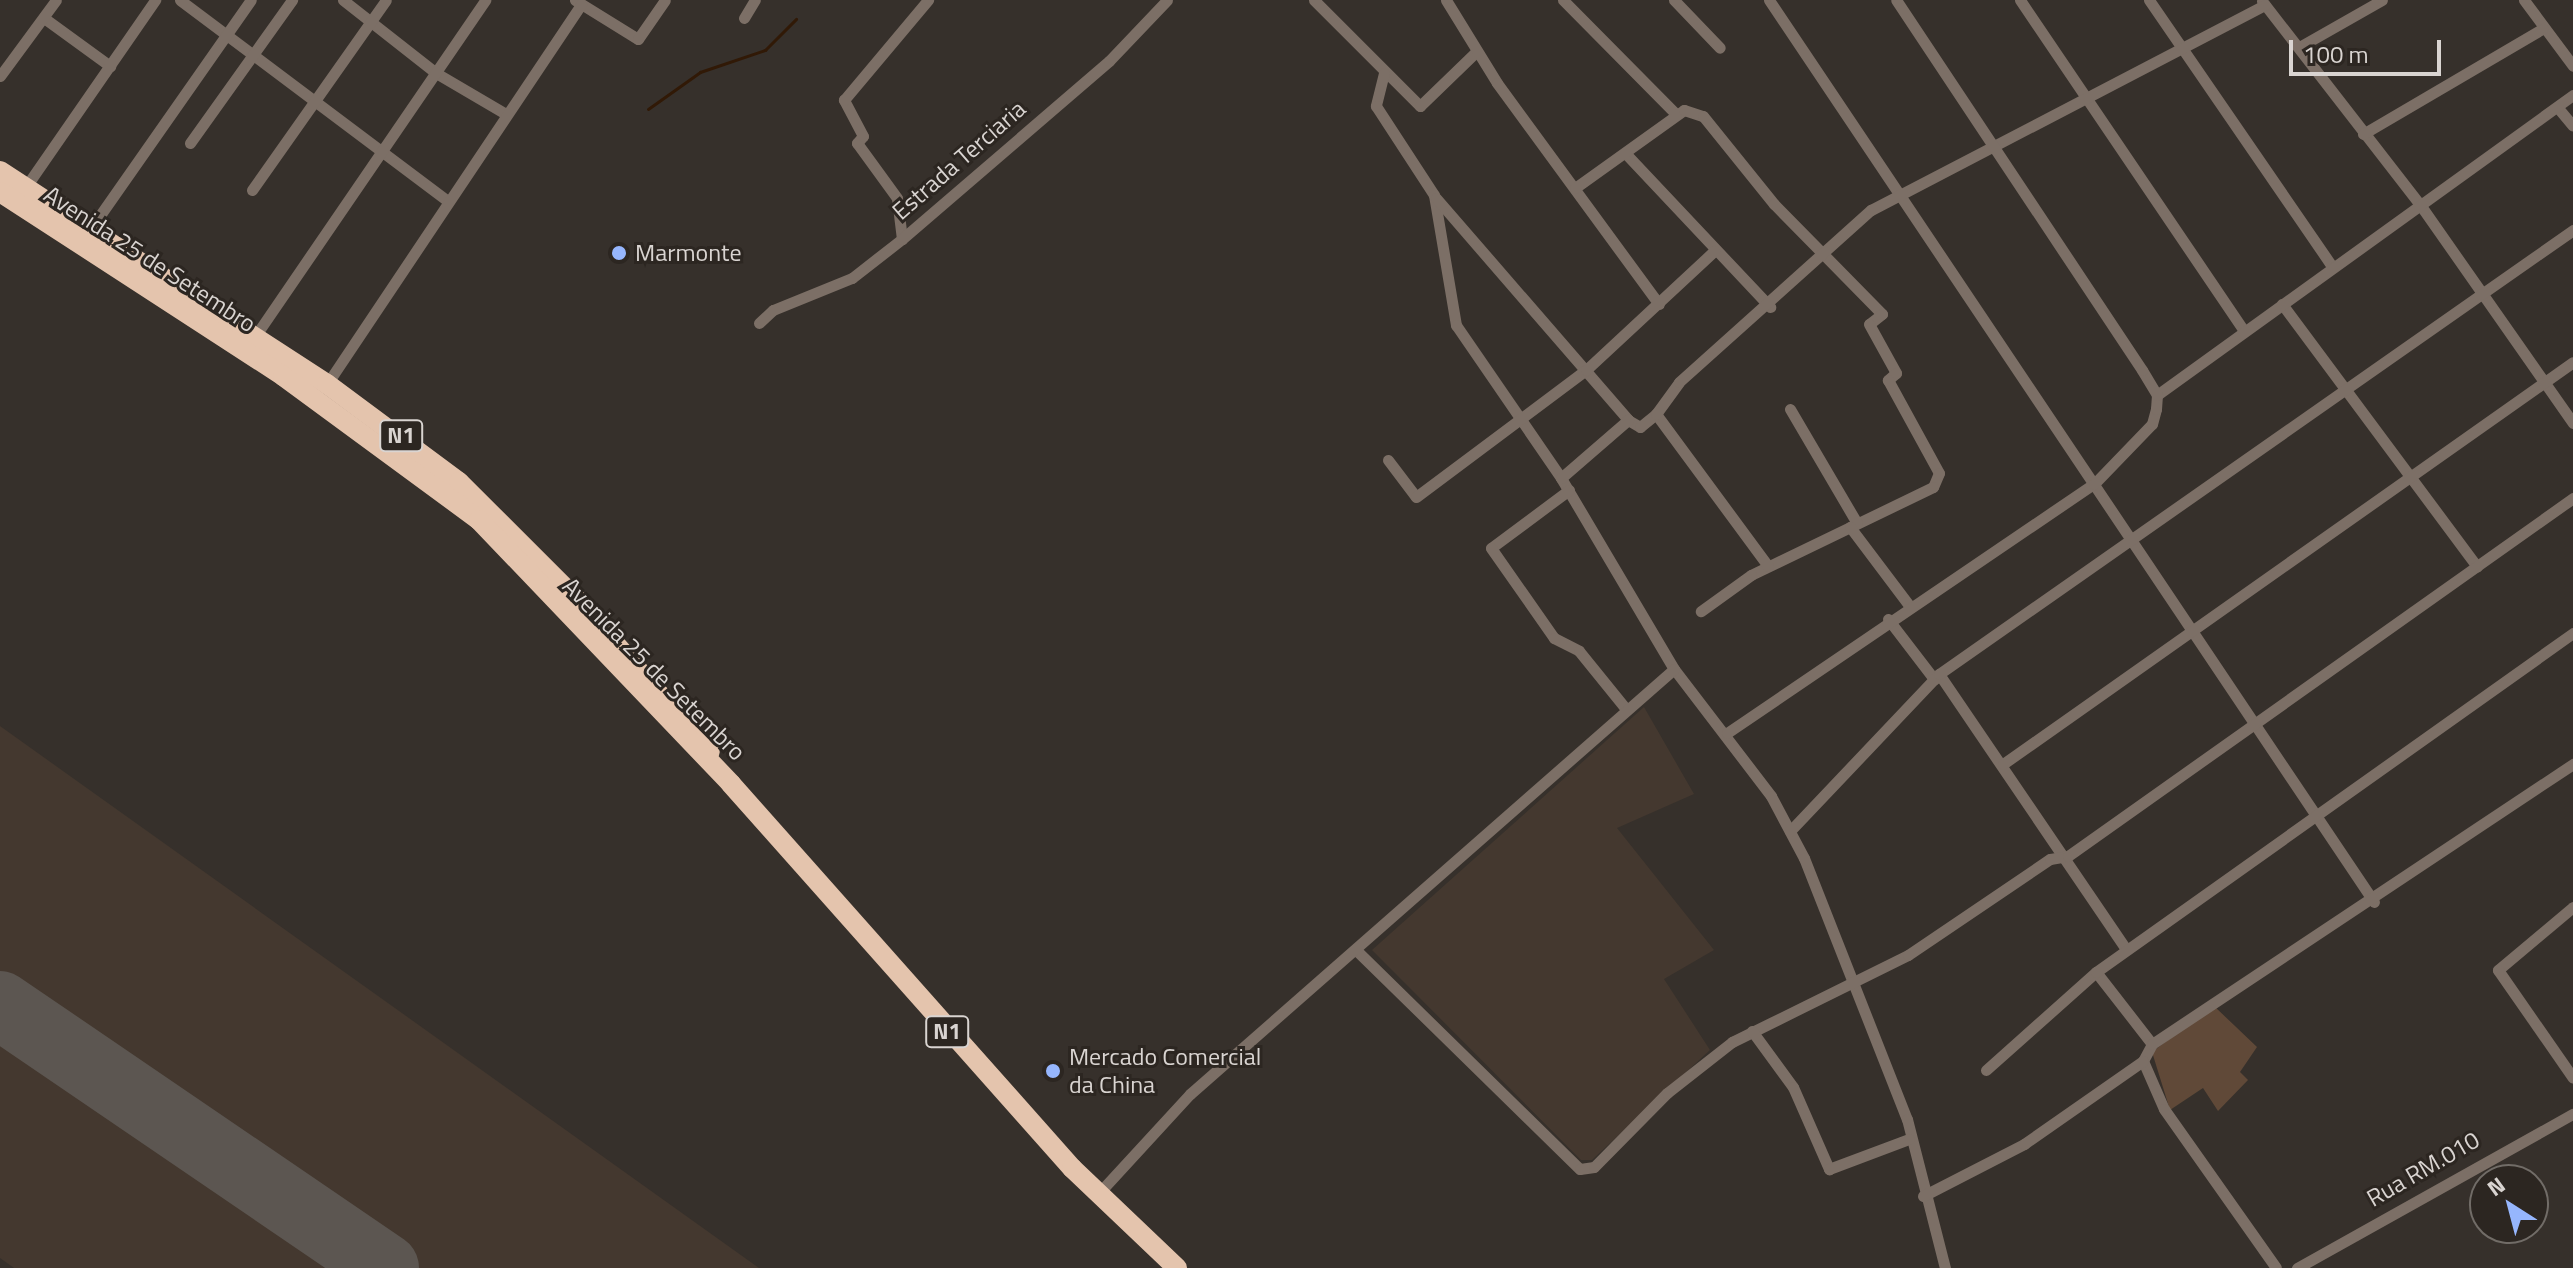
<!DOCTYPE html>
<html>
<head>
<meta charset="utf-8">
<style>
  body { margin:0 }
  #map { position:relative; width:2573px; height:1268px; overflow:hidden; background:#36302b; font-family:"Titillium Web",sans-serif }
  div>[style] { position:absolute }
  .built>* { inset:0; background:#44382f }
  .green>* { inset:0; background:#604938 }
  .stream>* { height:3px; margin:-1.5px; padding:0 1.5px; transform-origin:1.5px; border-radius:1.5px; background:#311906 }
  .runway>* { height:68px; margin:-34px; padding:0 34px; transform-origin:34px; border-radius:34px; background:#5c5651 }
  .street>* { height:11px; margin:-5.5px; padding:0 5.5px; transform-origin:5.5px; border-radius:5.5px; background:#7c6f66 }
  .highway>* { height:20px; margin:-10px; padding:0 10px; transform-origin:10px; border-radius:10px; background:#e4c4ad }
  .dots>* { width:22px; height:22px; translate:-50% -50%; box-sizing:border-box; border:4px solid #2c2621; border-radius:50% }
  span { translate:-50% -50%; white-space:nowrap; text-align:center; line-height:1.15; -webkit-text-stroke:6px #2c2621; paint-order:stroke }
  .shield-label span { padding:2px 6px; background:#2c2621; border:2px solid; border-radius:6px; -webkit-text-stroke-width:0 }
  .shield-label { font-size:22px; color:#d9d4d1; font-weight:700 }
  .street-label { font-size:24px; color:#d9d4d1 }
  .poi-label { font-size:24px; color:#d9d4d1 }
  .left { translate:0 -50%; text-align:left }
  .north { position:absolute; left:2469px; top:1164px; width:80px; height:80px; box-sizing:border-box; background:#2c2621; border:2px solid #716c67; border-radius:50%; rotate:324deg; font-size:22px; font-weight:700; line-height:32px; text-align:center; color:#d9d4d1 }
  .north::after { content:''; display:block; margin:auto; width:28px; height:36px; background:#96b6fd; clip-path:polygon(50% 0,100% 100%,50% 72%,0 100%) }
  .scale { position:absolute; left:2289px; top:40px; width:152px; height:36px; box-sizing:border-box; border:4px solid #d9d4d1; border-top:0; padding-left:10px; font-size:24px; line-height:28px; white-space:nowrap; color:#d9d4d1; -webkit-text-stroke:6px #2c2621; paint-order:stroke }
</style>
</head>
<body>
<div id="map">
  <div class="built">
    <div style="clip-path:polygon(1644px 707px,1694px 794px,1617px 828px,1714px 950px,1664px 979px,1710px 1050px,1592px 1160px,1581px 1160px,1372px 950px)"></div>
    <div style="clip-path:polygon(0 726px,759px 1268px,14px 1268px,0 1258px)"></div>
  </div>
  <div class="green">
    <div style="clip-path:polygon(2214px 1006px,2257px 1047px,2240px 1072px,2248px 1080px,2218px 1111px,2203px 1088px,2170px 1110px,2152px 1052px)"></div>
  </div>
  <div class="stream">
    <div style="left:648px;top:109px;width:64px;rotate:-35.4deg"></div>
    <div style="left:700px;top:72px;width:69px;rotate:-18.7deg"></div>
    <div style="left:765px;top:50px;width:44px;rotate:-45deg"></div>
  </div>
  <div class="runway">
    <div style="left:0;top:1005px;width:466px;rotate:34.3deg"></div>
  </div>
  <div class="street">
    <div style="left:180px;top:0;width:335px;rotate:36.9deg"></div>
    <div style="left:343px;top:0;width:118px;rotate:38.1deg"></div>
    <div style="left:436px;top:73px;width:81px;rotate:30.4deg"></div>
    <div style="left:575px;top:0;width:74px;rotate:31.8deg"></div>
    <div style="left:638px;top:39px;width:47px;rotate:-55.3deg"></div>
    <div style="left:1314px;top:0;width:150px;rotate:45deg"></div>
    <div style="left:1420px;top:106px;width:78px;rotate:-44deg"></div>
    <div style="left:1446px;top:0;width:97px;rotate:58.4deg"></div>
    <div style="left:1497px;top:83px;width:274px;rotate:53.8deg"></div>
    <div style="left:1563px;top:0;width:161px;rotate:45.3deg"></div>
    <div style="left:1674px;top:0;width:66px;rotate:46.2deg"></div>
    <div style="left:1769px;top:0;width:1086px;rotate:56.15deg"></div>
    <div style="left:2020px;top:0;width:400px;rotate:55.9deg"></div>
    <div style="left:2149px;top:0;width:321px;rotate:55.5deg"></div>
    <div style="left:2524px;top:0;width:82px;rotate:53.4deg"></div>
    <div style="left:2262px;top:1px;width:259px;rotate:52.2deg"></div>
    <div style="left:2421px;top:206px;width:265px;rotate:55deg"></div>
    <div style="left:44px;top:18px;width:82px;rotate:36deg"></div>
    <div style="left:744px;top:18px;width:21px;rotate:-59deg"></div>
    <div style="left:2301px;top:46px;width:93px;rotate:-29.6deg"></div>
    <div style="left:1384px;top:73px;width:34px;rotate:104deg"></div>
    <div style="left:1376px;top:106px;width:106px;rotate:56.9deg"></div>
    <div style="left:1434px;top:195px;width:132px;rotate:80.4deg"></div>
    <div style="left:1456px;top:325px;width:186px;rotate:55.5deg"></div>
    <div style="left:1561px;top:478px;width:222px;rotate:59.4deg"></div>
    <div style="left:1674px;top:669px;width:160px;rotate:52.6deg"></div>
    <div style="left:1771px;top:796px;width:70px;rotate:62deg"></div>
    <div style="left:1804px;top:858px;width:281px;rotate:68.5deg"></div>
    <div style="left:1907px;top:1119px;width:154px;rotate:75.7deg"></div>
    <div style="left:0;top:76px;width:94px;rotate:-53.6deg"></div>
    <div style="left:2558px;top:108px;width:23px;rotate:50deg"></div>
    <div style="left:2363px;top:134px;width:208px;rotate:-30.4deg"></div>
    <div style="left:190px;top:143px;width:176px;rotate:-54.5deg"></div>
    <div style="left:1627px;top:155px;width:209px;rotate:46.7deg"></div>
    <div style="left:25px;top:188px;width:229px;rotate:-55.3deg"></div>
    <div style="left:1575px;top:188px;width:134px;rotate:-35.6deg"></div>
    <div style="left:1684px;top:110px;width:20px;rotate:18deg"></div>
    <div style="left:1703px;top:116px;width:113px;rotate:51.1deg"></div>
    <div style="left:1774px;top:204px;width:154px;rotate:45.5deg"></div>
    <div style="left:1882px;top:314px;width:16px;rotate:142deg"></div>
    <div style="left:1869px;top:324px;width:56px;rotate:61.1deg"></div>
    <div style="left:1896px;top:373px;width:11px;rotate:139deg"></div>
    <div style="left:1888px;top:380px;width:106px;rotate:61.3deg"></div>
    <div style="left:1939px;top:473px;width:15px;rotate:113deg"></div>
    <div style="left:1933px;top:487px;width:202px;rotate:154.2deg"></div>
    <div style="left:1751px;top:575px;width:62px;rotate:144.2deg"></div>
    <div style="left:252px;top:190px;width:232px;rotate:-54.8deg"></div>
    <div style="left:1436px;top:198px;width:294px;rotate:49.1deg"></div>
    <div style="left:1628px;top:420px;width:14px;rotate:30deg"></div>
    <div style="left:1640px;top:427px;width:21px;rotate:-39deg"></div>
    <div style="left:89px;top:231px;width:282px;rotate:-55deg"></div>
    <div style="left:902px;top:239px;width:41px;rotate:-97deg"></div>
    <div style="left:897px;top:198px;width:68px;rotate:-126deg"></div>
    <div style="left:857px;top:143px;width:9px;rotate:-49deg"></div>
    <div style="left:863px;top:136px;width:41px;rotate:-117.8deg"></div>
    <div style="left:844px;top:100px;width:131px;rotate:-50deg"></div>
    <div style="left:2282px;top:304px;width:327px;rotate:53.4deg"></div>
    <div style="left:759px;top:323px;width:19px;rotate:-43deg"></div>
    <div style="left:773px;top:310px;width:85px;rotate:-22.1deg"></div>
    <div style="left:852px;top:278px;width:63px;rotate:-38deg"></div>
    <div style="left:902px;top:239px;width:273px;rotate:-40.7deg"></div>
    <div style="left:1109px;top:61px;width:84px;rotate:-46.4deg"></div>
    <div style="left:256px;top:335px;width:406px;rotate:-55.6deg"></div>
    <div style="left:327px;top:384px;width:457px;rotate:-56.2deg"></div>
    <div style="left:2157px;top:395px;width:513px;rotate:-35.8deg"></div>
    <div style="left:1790px;top:409px;width:132px;rotate:59.6deg"></div>
    <div style="left:1388px;top:460px;width:46px;rotate:52.9deg"></div>
    <div style="left:1416px;top:497px;width:212px;rotate:-36.8deg"></div>
    <div style="left:1586px;top:370px;width:175px;rotate:-42.9deg"></div>
    <div style="left:1561px;top:478px;width:89px;rotate:-40.9deg"></div>
    <div style="left:1569px;top:490px;width:97px;rotate:143.4deg"></div>
    <div style="left:1491px;top:548px;width:110px;rotate:55deg"></div>
    <div style="left:1554px;top:638px;width:28px;rotate:27deg"></div>
    <div style="left:1579px;top:651px;width:75px;rotate:51deg"></div>
    <div style="left:1850px;top:527px;width:96px;rotate:53deg"></div>
    <div style="left:1768px;top:566px;width:189px;rotate:-126.4deg"></div>
    <div style="left:1656px;top:414px;width:39px;rotate:-54deg"></div>
    <div style="left:1679px;top:382px;width:258px;rotate:-41.9deg"></div>
    <div style="left:1871px;top:210px;width:444px;rotate:-27.5deg"></div>
    <div style="left:1888px;top:619px;width:76px;rotate:52.5deg"></div>
    <div style="left:1939px;top:674px;width:333px;rotate:55.8deg"></div>
    <div style="left:1727px;top:733px;width:443px;rotate:-34.2deg"></div>
    <div style="left:2094px;top:484px;width:83px;rotate:-46deg"></div>
    <div style="left:2152px;top:424px;width:16px;rotate:-75deg"></div>
    <div style="left:2156px;top:409px;width:14px;rotate:-86deg"></div>
    <div style="left:2157px;top:395px;width:29px;rotate:-121deg"></div>
    <div style="left:2142px;top:370px;width:444px;rotate:-123.6deg"></div>
    <div style="left:2003px;top:764px;width:697px;rotate:-35.19deg"></div>
    <div style="left:1790px;top:831px;width:216px;rotate:-46.5deg"></div>
    <div style="left:1939px;top:674px;width:774px;rotate:-35deg"></div>
    <div style="left:2573px;top:907px;width:98px;rotate:140deg"></div>
    <div style="left:2498px;top:970px;width:131px;rotate:55.2deg"></div>
    <div style="left:1356px;top:950px;width:313px;rotate:44.4deg"></div>
    <div style="left:1580px;top:1169px;width:14px;rotate:-8deg"></div>
    <div style="left:1594px;top:1167px;width:104px;rotate:-45.4deg"></div>
    <div style="left:1667px;top:1093px;width:83px;rotate:-38.1deg"></div>
    <div style="left:1732px;top:1042px;width:196px;rotate:-26.3deg"></div>
    <div style="left:1908px;top:955px;width:171px;rotate:-34.1deg"></div>
    <div style="left:2050px;top:859px;width:18px;rotate:-9deg"></div>
    <div style="left:2068px;top:856px;width:619px;rotate:-35.33deg"></div>
    <div style="left:2096px;top:972px;width:91px;rotate:52.1deg"></div>
    <div style="left:2152px;top:1044px;width:19px;rotate:118deg"></div>
    <div style="left:2143px;top:1061px;width:52px;rotate:66.4deg"></div>
    <div style="left:2164px;top:1109px;width:194px;rotate:54.8deg"></div>
    <div style="left:1752px;top:1031px;width:69px;rotate:53.8deg"></div>
    <div style="left:1793px;top:1087px;width:90px;rotate:66.3deg"></div>
    <div style="left:1829px;top:1169px;width:85px;rotate:-20.6deg"></div>
    <div style="left:2152px;top:1044px;width:506px;rotate:-33.63deg"></div>
    <div style="left:1986px;top:1070px;width:147px;rotate:-41.7deg"></div>
    <div style="left:2096px;top:972px;width:585px;rotate:-35.4deg"></div>
    <div style="left:1098px;top:1194px;width:136px;rotate:-47.4deg"></div>
    <div style="left:1190px;top:1094px;width:644px;rotate:-41.29deg"></div>
    <div style="left:1923px;top:1196px;width:114px;rotate:-27.2deg"></div>
    <div style="left:2024px;top:1144px;width:145px;rotate:-34.9deg"></div>
    <div style="left:2297px;top:1268px;width:316px;rotate:-29.2deg"></div>
  </div>
  <div class="highway">
    <div style="left:0;top:171px;width:390px;rotate:33.1deg"></div>
    <div style="left:327px;top:384px;width:164px;rotate:36.6deg"></div>
    <div style="left:459px;top:482px;width:165px;rotate:45deg"></div>
    <div style="left:576px;top:599px;width:203px;rotate:48.8deg"></div>
    <div style="left:0;top:192px;width:338px;rotate:33deg"></div>
    <div style="left:283px;top:376px;width:243px;rotate:36.3deg"></div>
    <div style="left:479px;top:520px;width:365px;rotate:46.3deg"></div>
    <div style="left:731px;top:784px;width:514px;rotate:48.39deg"></div>
    <div style="left:1072px;top:1168px;width:145px;rotate:43.6deg"></div>
  </div>
  <div class="dots">
    <div style="left:619px;top:253px;background:#96b6fd"></div>
    <div style="left:1053px;top:1071px;background:#96b6fd"></div>
  </div>
  <div class="shield-label">
    <span style="left:401px;top:436px">N1</span>
    <span style="left:947px;top:1032px">N1</span>
  </div>
  <div class="street-label">
    <span style="left:959px;top:160px;rotate:-41deg">Estrada Terciaria</span>
    <span style="left:150px;top:259px;rotate:33deg">Avenida 25 de Setembro</span>
    <span style="left:654px;top:669px;rotate:45deg">Avenida 25 de Setembro</span>
    <span style="left:2423px;top:1169px;rotate:-30deg">Rua RM.010</span>
  </div>
  <div class="poi-label">
    <span class="left" style="left:635px;top:253px">Marmonte</span>
    <span class="left" style="left:1069px;top:1071px">Mercado Comercial<br>da China</span>
  </div>
  <div class="north">N</div>
  <div class="scale">100 m</div>
</div>
</body>
</html>
